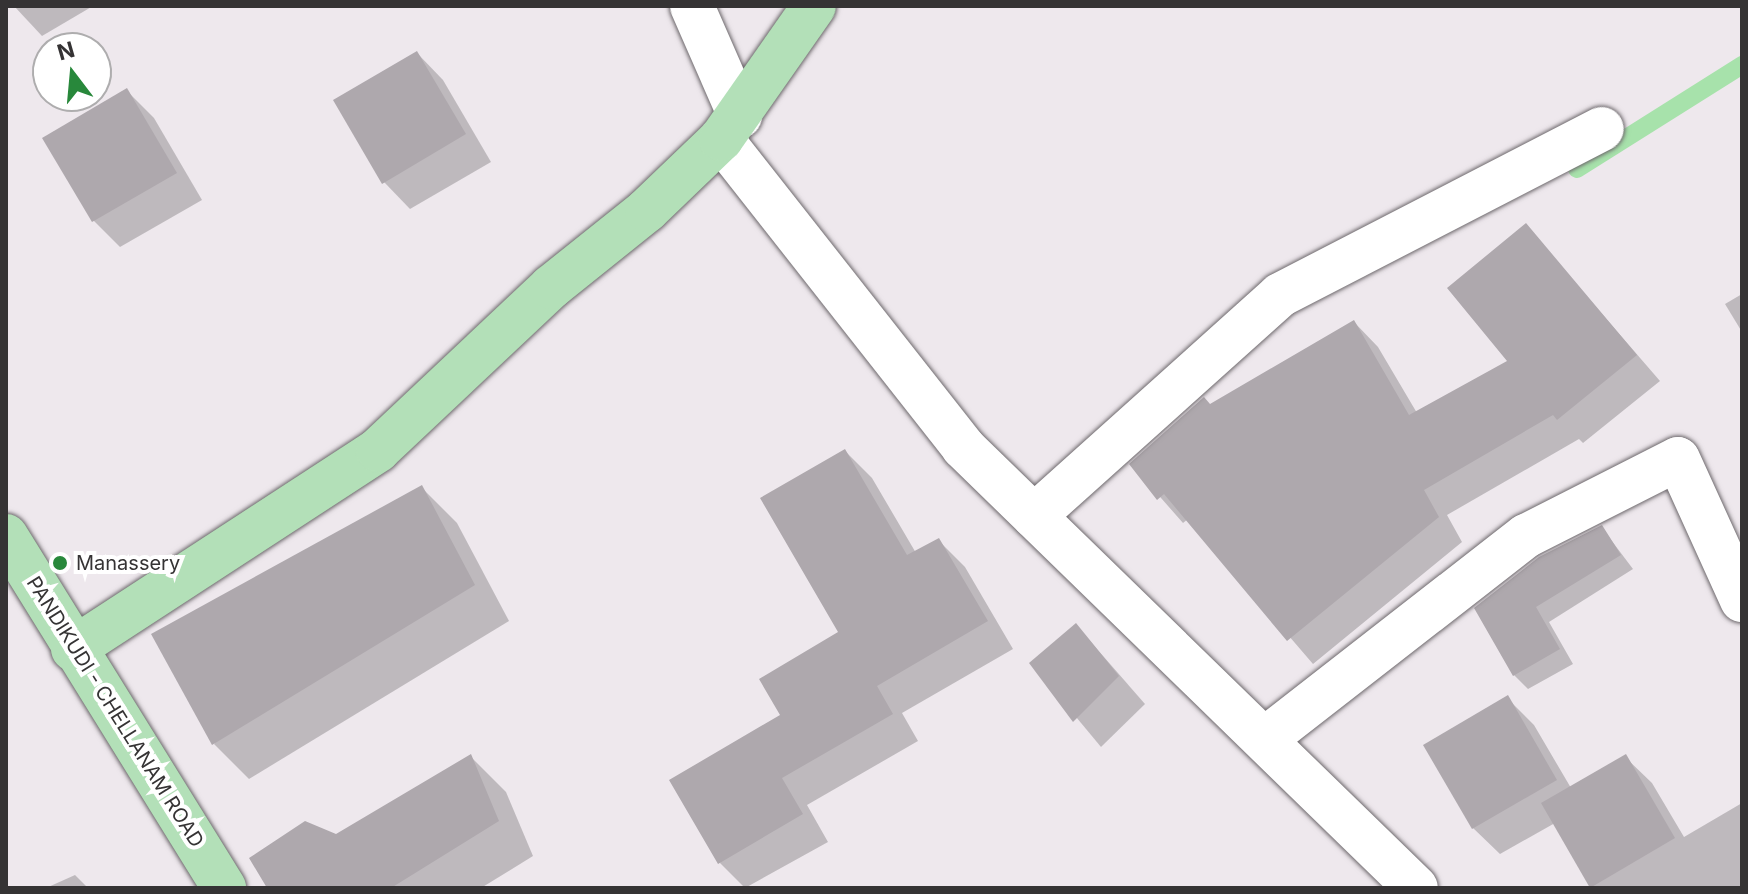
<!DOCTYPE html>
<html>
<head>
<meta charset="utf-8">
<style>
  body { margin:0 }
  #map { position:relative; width:1748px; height:894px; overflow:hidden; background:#eee8ed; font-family:Inter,sans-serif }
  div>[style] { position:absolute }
  .shadow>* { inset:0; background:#0003 }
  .stream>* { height:18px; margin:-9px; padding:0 9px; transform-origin:9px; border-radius:9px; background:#a7e2ab }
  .building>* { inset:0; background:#aea8ad }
  .roads { filter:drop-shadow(0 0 2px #6d686c) drop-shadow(0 0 2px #6d686c) }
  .minor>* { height:44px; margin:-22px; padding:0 22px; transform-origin:22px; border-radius:22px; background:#fff }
  .major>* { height:44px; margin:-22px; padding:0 22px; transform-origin:22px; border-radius:22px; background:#b3e0b8 }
  .dots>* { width:22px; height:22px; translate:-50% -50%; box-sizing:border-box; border:4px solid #fff; border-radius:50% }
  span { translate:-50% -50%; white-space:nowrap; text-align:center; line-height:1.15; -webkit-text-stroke:8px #fff; paint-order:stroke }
  .poi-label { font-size:20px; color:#353334 }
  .left { translate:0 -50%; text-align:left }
  .street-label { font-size:20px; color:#353334 }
  .frame { position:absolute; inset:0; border:8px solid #353334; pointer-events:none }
  .north { position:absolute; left:32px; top:32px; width:80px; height:80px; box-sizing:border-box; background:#fff; border:2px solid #aeadae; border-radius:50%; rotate:344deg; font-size:22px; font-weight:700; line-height:32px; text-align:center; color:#353334 }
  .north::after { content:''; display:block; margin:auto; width:28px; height:36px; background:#28883b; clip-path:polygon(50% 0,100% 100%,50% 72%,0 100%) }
</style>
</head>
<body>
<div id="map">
  <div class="shadow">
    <div style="clip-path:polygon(14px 6px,93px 6px,42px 36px)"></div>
    <div style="clip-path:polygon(417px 53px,443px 80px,491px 162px,410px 209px,384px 182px)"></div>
    <div style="clip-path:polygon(127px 91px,154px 118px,202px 200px,120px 247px,93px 220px)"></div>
    <div style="clip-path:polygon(1526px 226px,1660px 381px,1583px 443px,1579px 439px,1447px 515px,1462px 542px,1313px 664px,1188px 519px,1183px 523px,1132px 465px,1211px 406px,1354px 322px,1378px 347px,1417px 413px,1510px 362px)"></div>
    <div style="clip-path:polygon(1742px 294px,1742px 332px,1725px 304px)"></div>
    <div style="clip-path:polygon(845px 451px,872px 478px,916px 553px,938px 540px,965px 567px,1013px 649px,902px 713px,918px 741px,807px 805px,828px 842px,745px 888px,720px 863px,783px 716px,841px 633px)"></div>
    <div style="clip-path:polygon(421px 487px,457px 523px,509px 621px,249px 779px,214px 744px)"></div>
    <div style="clip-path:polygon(1602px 528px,1633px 569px,1549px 622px,1573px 664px,1528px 689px,1514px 675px,1541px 559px)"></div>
    <div style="clip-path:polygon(1076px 625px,1145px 704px,1101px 747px,1032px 664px)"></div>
    <div style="clip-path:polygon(1507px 698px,1534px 725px,1571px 788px,1625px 757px,1652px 783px,1684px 837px,1742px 803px,1742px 888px,1592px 888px,1555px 823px,1500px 854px,1473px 828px)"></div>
    <div style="clip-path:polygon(470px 756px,506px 792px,533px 856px,481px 888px,269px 888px,336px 836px)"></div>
    <div style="clip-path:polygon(75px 875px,88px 888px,46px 888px)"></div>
  </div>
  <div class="stream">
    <div style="left:1577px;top:169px;width:195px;rotate:-32.2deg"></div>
  </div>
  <div class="building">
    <div style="clip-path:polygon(417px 51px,466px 134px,382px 184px,333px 100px)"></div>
    <div style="clip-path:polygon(127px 88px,177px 173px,92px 222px,42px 138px)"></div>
    <div style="clip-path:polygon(1526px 223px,1637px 355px,1557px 420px,1553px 415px,1424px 490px,1439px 517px,1287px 641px,1164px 494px,1157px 500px,1129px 464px,1204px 397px,1210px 404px,1354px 320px,1409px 415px,1507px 361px,1447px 288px)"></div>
    <div style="clip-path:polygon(845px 449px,907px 555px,939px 538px,988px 621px,877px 686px,893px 714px,782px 778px,803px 814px,718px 864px,669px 780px,780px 715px,759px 679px,838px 632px,760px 498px)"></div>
    <div style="clip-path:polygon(422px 485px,475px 585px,212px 745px,151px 634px)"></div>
    <div style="clip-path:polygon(1602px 525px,1621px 555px,1536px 607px,1560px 649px,1513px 676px,1474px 608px,1539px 557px)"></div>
    <div style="clip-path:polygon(1076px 623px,1119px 676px,1073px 722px,1029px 663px)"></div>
    <div style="clip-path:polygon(1508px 695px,1557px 780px,1472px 829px,1423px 745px)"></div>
    <div style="clip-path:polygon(471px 754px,499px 821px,391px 888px,267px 888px,249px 858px,305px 821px,336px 834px)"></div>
    <div style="clip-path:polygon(1626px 754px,1675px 838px,1590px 888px,1541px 803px)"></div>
  </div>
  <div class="roads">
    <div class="minor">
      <div style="left:692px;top:6px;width:120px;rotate:66.4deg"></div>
      <div style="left:721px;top:139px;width:392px;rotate:51.8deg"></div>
      <div style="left:963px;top:447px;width:632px;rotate:44.23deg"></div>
      <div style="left:1034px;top:516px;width:331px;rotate:-41.9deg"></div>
      <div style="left:1280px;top:295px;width:362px;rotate:-27.3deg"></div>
      <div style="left:1265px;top:739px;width:331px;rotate:-37.9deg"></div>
      <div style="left:1526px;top:536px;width:170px;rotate:-26.9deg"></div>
      <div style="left:1678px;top:459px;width:155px;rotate:65.6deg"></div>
    </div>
    <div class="major">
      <div style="left:6px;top:536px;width:414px;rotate:58.2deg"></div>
      <div style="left:73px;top:649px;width:364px;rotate:-33.1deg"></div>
      <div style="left:378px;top:450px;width:238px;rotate:-43.3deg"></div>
      <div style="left:551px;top:287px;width:123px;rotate:-38.7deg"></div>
      <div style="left:647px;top:210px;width:103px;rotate:-43.8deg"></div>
      <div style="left:721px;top:139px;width:162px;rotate:-55deg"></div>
    </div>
  </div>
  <div class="dots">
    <div style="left:60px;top:563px;background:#28883b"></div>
  </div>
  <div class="poi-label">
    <span class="left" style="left:76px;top:563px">Manassery</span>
  </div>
  <div class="street-label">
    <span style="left:115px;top:712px;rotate:58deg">PANDIKUDI - CHELLANAM ROAD</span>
  </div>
  <div class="frame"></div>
  <div class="north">N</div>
</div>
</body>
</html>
